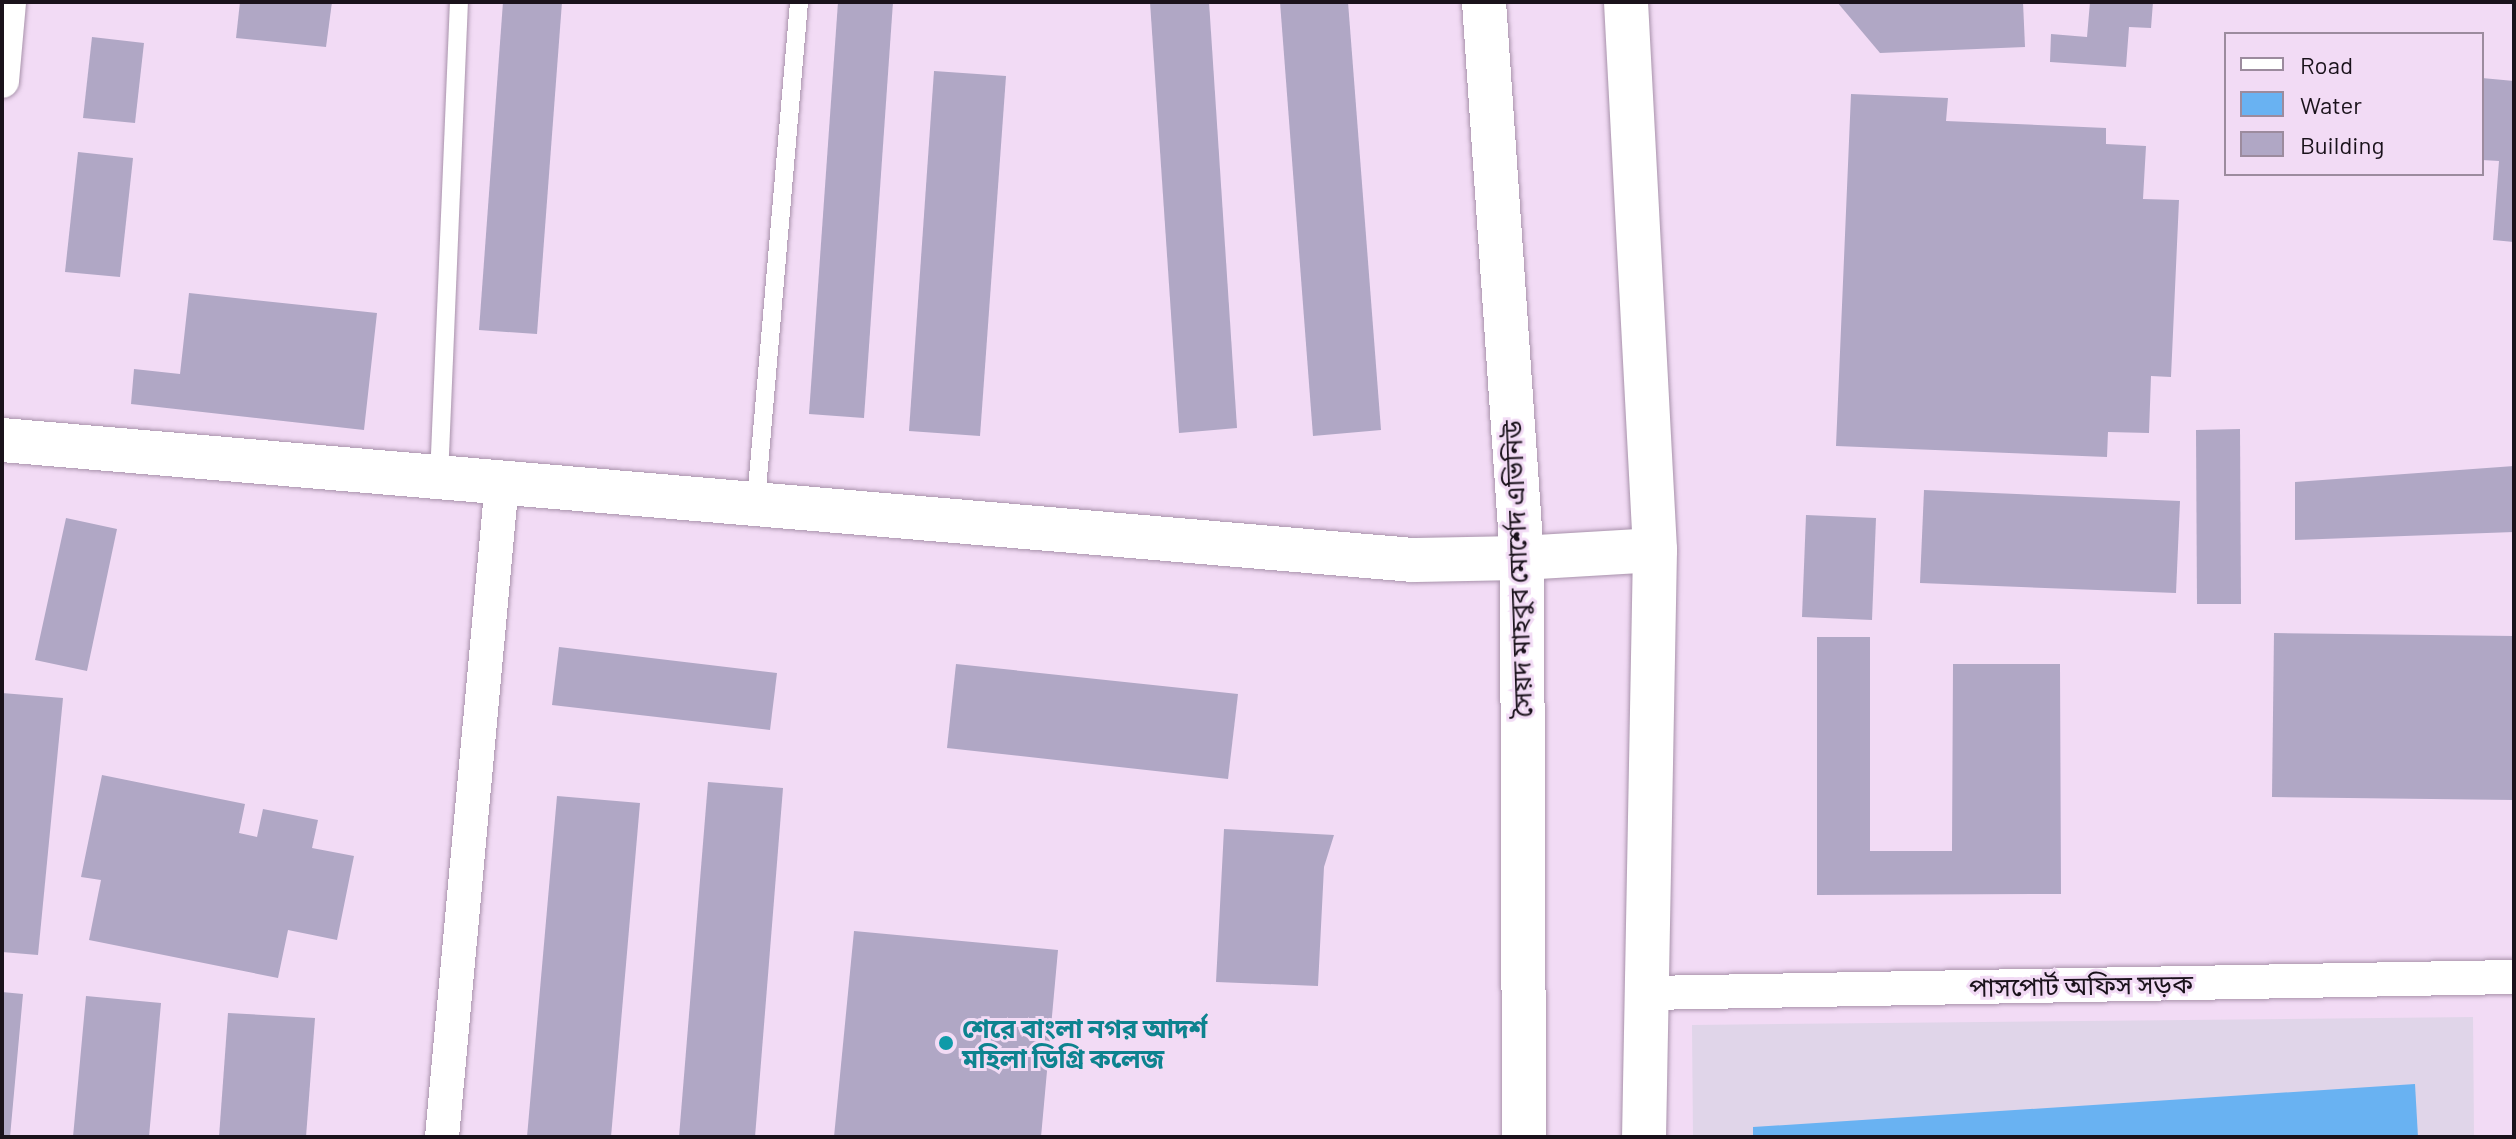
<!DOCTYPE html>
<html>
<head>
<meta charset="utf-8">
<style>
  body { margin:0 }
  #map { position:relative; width:2516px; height:1139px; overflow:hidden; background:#f2dbf5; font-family:Barlow,"Noto Sans Bengali",sans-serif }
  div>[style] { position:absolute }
  .education>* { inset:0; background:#e0d5e9 }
  .water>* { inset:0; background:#69b2f2 }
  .building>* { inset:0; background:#b0a7c5 }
  .roads { filter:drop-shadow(0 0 2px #a892ab) drop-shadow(0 0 2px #a892ab) }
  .service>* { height:18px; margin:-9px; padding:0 9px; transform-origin:9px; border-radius:9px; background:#fff }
  .minor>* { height:34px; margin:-17px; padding:0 17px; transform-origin:17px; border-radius:17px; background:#fff }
  .tertiary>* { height:44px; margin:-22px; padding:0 22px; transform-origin:22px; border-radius:22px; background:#fff }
  .primary>* { height:44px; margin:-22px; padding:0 22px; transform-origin:22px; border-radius:22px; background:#fff }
  .dots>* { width:22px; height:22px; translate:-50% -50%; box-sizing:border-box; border:4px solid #f2dbf5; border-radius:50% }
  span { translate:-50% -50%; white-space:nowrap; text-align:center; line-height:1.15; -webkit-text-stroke:6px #f2dbf5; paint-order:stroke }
  .street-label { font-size:26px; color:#1a121b }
  .culture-label { font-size:26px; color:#0d838f; font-weight:700 }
  .left { translate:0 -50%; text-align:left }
  .frame { position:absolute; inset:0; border:4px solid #1a121b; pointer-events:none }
  .legend { position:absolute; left:2224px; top:32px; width:260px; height:144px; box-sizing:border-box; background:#f2dbf5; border:2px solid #9c8b9e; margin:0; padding:10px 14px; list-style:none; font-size:24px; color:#1a121b }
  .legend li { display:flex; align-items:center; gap:16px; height:40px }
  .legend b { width:40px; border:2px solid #9c8b9e }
</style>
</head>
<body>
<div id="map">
  <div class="education">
    <div style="clip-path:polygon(2473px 1017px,2474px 1137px,1693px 1137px,1692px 1025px)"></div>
  </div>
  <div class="water">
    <div style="clip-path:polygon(2415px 1084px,2418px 1137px,1753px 1137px,1753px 1127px)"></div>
  </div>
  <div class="building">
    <div style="clip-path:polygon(240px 2px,332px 2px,326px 47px,236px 38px)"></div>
    <div style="clip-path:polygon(503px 2px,562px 2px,537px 334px,479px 330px)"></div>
    <div style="clip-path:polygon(838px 2px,893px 2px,864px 418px,809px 414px)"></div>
    <div style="clip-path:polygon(1150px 2px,1209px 2px,1237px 428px,1179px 433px)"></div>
    <div style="clip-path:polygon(1280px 2px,1348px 2px,1381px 430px,1313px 436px)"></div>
    <div style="clip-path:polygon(1837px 2px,2023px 2px,2025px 47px,1880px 53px)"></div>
    <div style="clip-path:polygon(2090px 2px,2153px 2px,2151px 28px,2129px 27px,2126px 67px,2050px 62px,2051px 34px,2087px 37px)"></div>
    <div style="clip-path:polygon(92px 37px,144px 43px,135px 123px,83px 118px)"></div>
    <div style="clip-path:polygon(934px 71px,1006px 76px,980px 436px,909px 431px)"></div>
    <div style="clip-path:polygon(2482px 78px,2514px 81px,2514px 242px,2493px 240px,2499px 161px,2482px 160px)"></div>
    <div style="clip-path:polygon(1851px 94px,1948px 98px,1946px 121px,2106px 128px,2106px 144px,2146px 146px,2143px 199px,2179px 200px,2171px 377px,2151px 376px,2149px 433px,2108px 432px,2107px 457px,1836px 446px)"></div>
    <div style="clip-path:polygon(78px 152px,133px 158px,120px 277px,65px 272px)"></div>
    <div style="clip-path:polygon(189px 293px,377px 313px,364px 430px,131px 404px,134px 369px,180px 374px)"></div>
    <div style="clip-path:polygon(2240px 429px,2241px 604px,2197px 604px,2196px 430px)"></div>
    <div style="clip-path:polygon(2514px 466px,2514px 532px,2295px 540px,2295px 482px)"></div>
    <div style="clip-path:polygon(1924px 490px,2180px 501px,2176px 593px,1920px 583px)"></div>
    <div style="clip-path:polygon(1806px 515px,1876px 518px,1872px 620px,1802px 617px)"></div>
    <div style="clip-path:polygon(66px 518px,117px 529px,87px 671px,35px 660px)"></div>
    <div style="clip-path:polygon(2274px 633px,2514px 636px,2514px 800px,2272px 797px)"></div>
    <div style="clip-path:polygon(1817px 637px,1870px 637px,1870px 851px,1952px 851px,1953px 664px,2060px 664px,2061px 894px,1817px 895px)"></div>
    <div style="clip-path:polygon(559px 647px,777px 673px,770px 730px,552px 705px)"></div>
    <div style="clip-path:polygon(956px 664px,1238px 694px,1228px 779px,947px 748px)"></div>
    <div style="clip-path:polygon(2px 693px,63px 698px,38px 955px,2px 952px)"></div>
    <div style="clip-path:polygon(102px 775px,245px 804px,239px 833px,257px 837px,263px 809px,318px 820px,312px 848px,354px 856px,337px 940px,288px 930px,278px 978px,89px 940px,101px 880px,81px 877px)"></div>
    <div style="clip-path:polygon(708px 782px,783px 788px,755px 1137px,679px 1137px)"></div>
    <div style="clip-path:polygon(557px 796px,640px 803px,611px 1137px,527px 1137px)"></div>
    <div style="clip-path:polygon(1224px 829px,1334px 835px,1324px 867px,1318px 986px,1216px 982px)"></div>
    <div style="clip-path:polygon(854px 931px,1058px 950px,1041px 1137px,834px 1137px)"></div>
    <div style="clip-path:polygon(2px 992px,23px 994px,10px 1137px,2px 1137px)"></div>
    <div style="clip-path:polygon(86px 996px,161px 1003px,149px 1137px,73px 1137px)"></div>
    <div style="clip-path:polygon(228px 1013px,315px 1018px,306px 1137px,219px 1137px)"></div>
  </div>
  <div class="roads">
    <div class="service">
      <div style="left:439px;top:478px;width:476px;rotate:-87.6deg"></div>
      <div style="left:756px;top:501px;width:501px;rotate:-85.07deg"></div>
    </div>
    <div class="minor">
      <div style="left:2px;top:81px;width:79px;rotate:-84.9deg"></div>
      <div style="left:1648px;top:993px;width:866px;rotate:-1.06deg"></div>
      <div style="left:442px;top:1137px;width:658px;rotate:-84.77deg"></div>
    </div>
    <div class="tertiary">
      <div style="left:2px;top:440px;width:1416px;rotate:4.86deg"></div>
      <div style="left:1413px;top:560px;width:109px;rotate:-1.1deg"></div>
    </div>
    <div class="primary">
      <div style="left:1484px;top:2px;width:557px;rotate:86.09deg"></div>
      <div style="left:1522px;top:558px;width:579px;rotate:89.8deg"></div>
      <div style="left:1626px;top:2px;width:549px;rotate:86.97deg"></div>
      <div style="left:1655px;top:550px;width:587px;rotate:91.07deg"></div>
      <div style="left:1522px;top:558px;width:133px;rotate:-3.4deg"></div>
    </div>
  </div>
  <div class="dots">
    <div style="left:946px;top:1043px;background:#0f9aa8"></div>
  </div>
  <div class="street-label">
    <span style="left:1517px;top:569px;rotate:-92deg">সৈয়দ মাহবুব মোর্শেদ এভিনিউ</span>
    <span style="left:2081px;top:985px;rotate:-1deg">পাসপোর্ট অফিস সড়ক</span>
  </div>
  <div class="culture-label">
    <span class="left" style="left:962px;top:1043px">শেরে বাংলা নগর আদর্শ<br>মহিলা ডিগ্রি কলেজ</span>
  </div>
  <div class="frame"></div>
  <ul class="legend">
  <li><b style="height:10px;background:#fff"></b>Road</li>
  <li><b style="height:22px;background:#69b2f2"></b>Water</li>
  <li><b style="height:22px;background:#b0a7c5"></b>Building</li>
  </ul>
</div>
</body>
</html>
